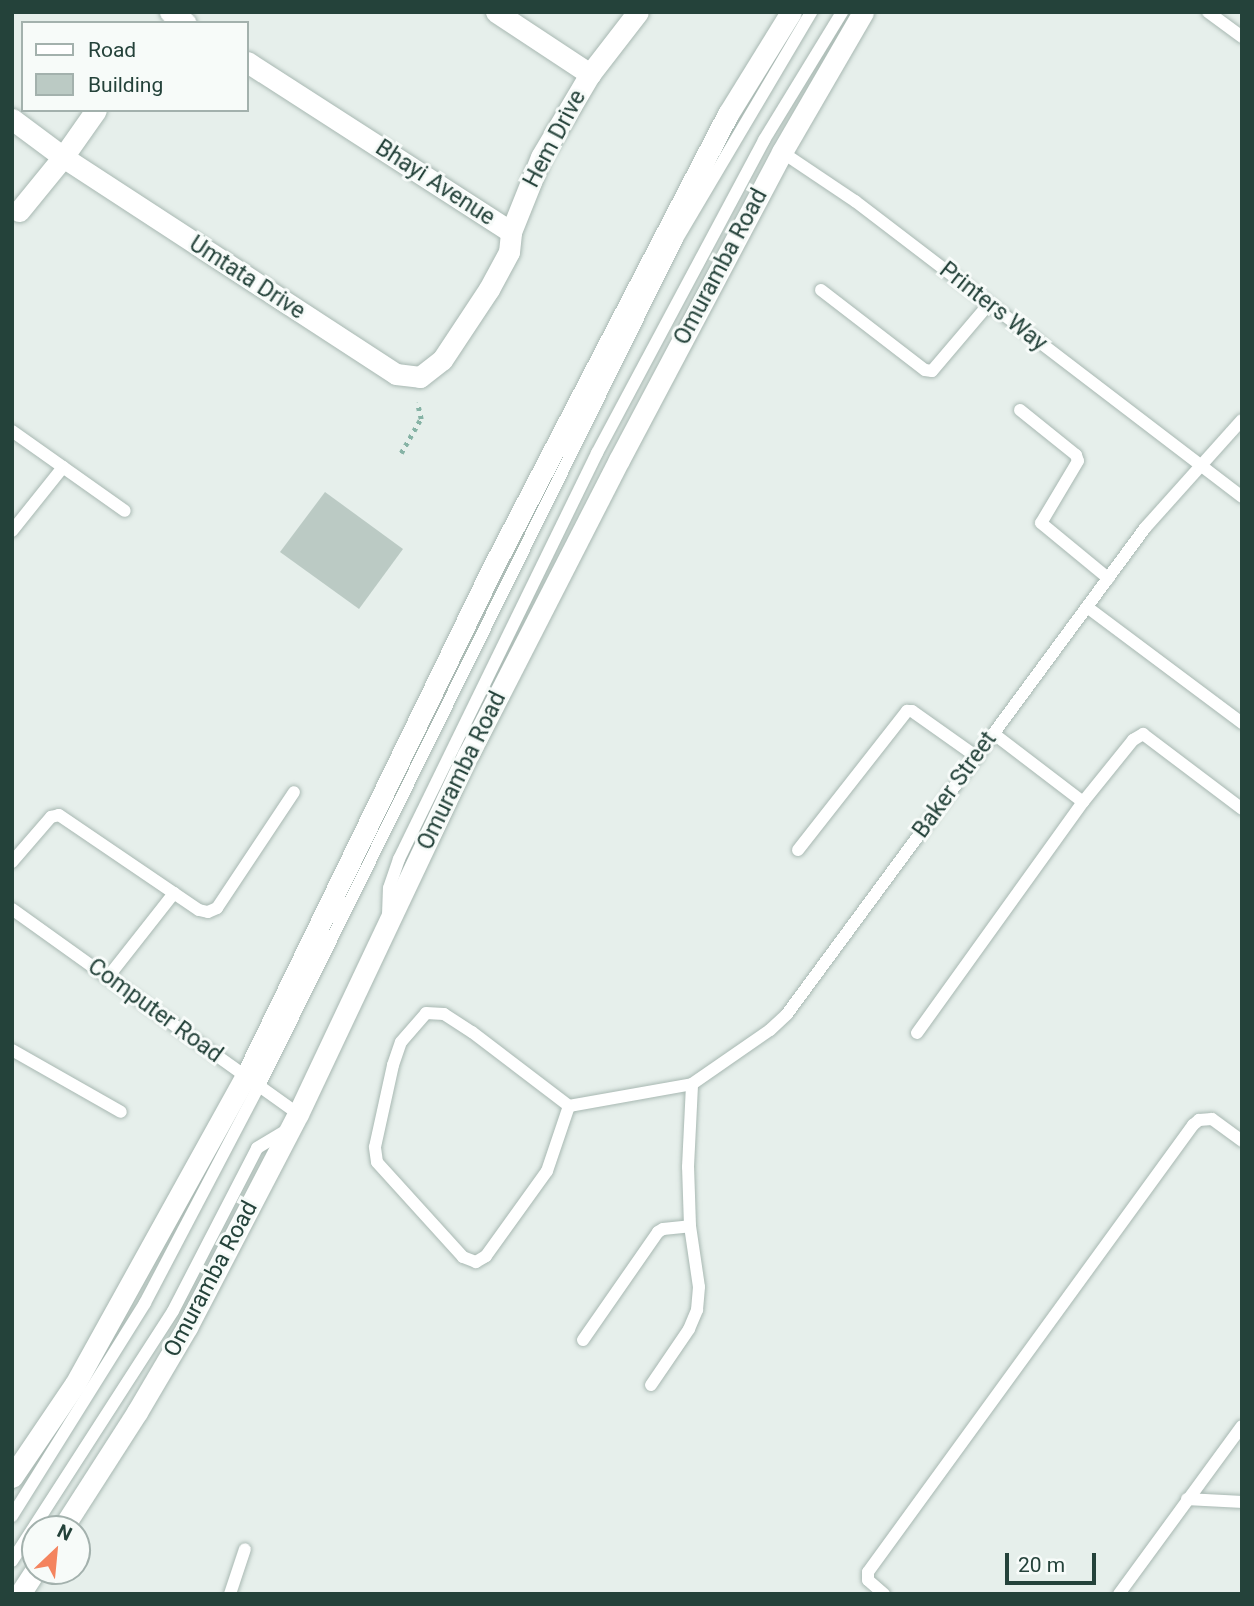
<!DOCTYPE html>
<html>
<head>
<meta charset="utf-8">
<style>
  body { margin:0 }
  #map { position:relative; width:1254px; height:1606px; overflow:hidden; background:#e6efeb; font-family:Roboto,sans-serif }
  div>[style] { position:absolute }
  .building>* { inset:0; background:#bbcac4 }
  .path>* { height:4.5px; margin-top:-2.25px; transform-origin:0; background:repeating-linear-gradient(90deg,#86b3a5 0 3.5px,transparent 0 8.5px) }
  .roads { filter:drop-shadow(0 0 2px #a8b8b2) drop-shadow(0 0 2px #a8b8b2) }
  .service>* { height:12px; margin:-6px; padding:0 6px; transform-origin:6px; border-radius:6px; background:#fff }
  .minor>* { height:21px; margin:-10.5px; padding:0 10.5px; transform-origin:10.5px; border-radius:10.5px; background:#fff }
  .secondary>* { height:21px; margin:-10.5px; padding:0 10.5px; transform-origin:10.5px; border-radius:10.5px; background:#fff }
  span { translate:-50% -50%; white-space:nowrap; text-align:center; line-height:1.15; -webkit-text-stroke:6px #f7fbf9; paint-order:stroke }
  .street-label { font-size:23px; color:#24423a }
  .frame { position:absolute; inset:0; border:14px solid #24423a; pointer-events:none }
  .legend { position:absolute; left:21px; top:21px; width:228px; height:91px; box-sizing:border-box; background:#f7fbf9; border:2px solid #a3b1ad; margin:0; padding:9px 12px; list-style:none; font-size:21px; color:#24423a }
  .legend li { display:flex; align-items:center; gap:14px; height:35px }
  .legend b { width:35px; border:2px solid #a3b1ad }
  .north { position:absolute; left:21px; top:1515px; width:70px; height:70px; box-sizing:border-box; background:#f7fbf9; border:2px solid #a3b1ad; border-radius:50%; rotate:26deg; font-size:19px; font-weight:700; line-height:28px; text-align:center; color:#24423a }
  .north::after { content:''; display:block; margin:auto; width:24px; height:32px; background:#f4845f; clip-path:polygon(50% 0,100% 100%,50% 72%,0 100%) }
  .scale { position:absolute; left:1005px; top:1553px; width:91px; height:32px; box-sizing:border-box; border:4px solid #24423a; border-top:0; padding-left:9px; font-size:21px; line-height:24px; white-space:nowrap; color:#24423a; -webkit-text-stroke:5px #f7fbf9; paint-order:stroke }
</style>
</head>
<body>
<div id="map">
  <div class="building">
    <div style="clip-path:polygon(325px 492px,403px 549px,359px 609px,280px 552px)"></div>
  </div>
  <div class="path">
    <div style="left:401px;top:453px;width:39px;rotate:-60deg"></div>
    <div style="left:421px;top:419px;width:17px;rotate:-103deg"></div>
  </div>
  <div class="roads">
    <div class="service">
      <div style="left:1208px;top:12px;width:42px;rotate:36.3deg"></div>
      <div style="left:782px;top:152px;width:88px;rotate:33.9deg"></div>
      <div style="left:855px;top:201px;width:487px;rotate:37.4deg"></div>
      <div style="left:821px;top:290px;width:131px;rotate:37.6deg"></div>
      <div style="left:925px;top:370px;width:7px;rotate:8deg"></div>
      <div style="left:932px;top:371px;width:88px;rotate:-49.6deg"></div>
      <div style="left:1020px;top:410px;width:72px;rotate:38.8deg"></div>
      <div style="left:1076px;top:455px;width:6px;rotate:72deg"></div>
      <div style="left:1078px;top:461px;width:72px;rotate:120.8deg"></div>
      <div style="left:1041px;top:523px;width:87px;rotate:39.4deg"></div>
      <div style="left:12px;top:431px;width:138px;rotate:35.3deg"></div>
      <div style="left:12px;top:531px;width:82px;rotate:-51.4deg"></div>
      <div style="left:1087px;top:607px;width:194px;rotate:36.8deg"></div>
      <div style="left:1083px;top:802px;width:80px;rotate:-51.1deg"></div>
      <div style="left:1133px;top:740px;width:12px;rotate:-31deg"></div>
      <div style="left:1143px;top:734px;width:124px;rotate:37.1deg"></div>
      <div style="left:798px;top:850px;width:177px;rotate:-51.9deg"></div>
      <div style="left:907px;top:711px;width:5px"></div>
      <div style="left:912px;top:711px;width:80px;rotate:35.3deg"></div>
      <div style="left:12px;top:862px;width:60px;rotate:-49.1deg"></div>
      <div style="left:51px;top:817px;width:8px;rotate:-14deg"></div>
      <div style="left:59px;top:815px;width:169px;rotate:34.2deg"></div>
      <div style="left:199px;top:910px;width:9px;rotate:13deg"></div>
      <div style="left:208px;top:912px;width:10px;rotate:-24deg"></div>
      <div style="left:217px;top:908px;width:139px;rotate:-56.4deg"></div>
      <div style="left:12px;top:909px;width:352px;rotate:35.6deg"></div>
      <div style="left:388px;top:915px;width:27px;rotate:-88deg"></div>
      <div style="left:389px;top:888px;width:31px;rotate:-71deg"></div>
      <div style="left:399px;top:859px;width:452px;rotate:-64deg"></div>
      <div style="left:597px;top:453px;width:355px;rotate:-61.9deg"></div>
      <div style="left:764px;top:140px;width:150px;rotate:-58.6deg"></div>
      <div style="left:108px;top:977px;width:107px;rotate:-51.8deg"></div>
      <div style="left:917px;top:1033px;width:284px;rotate:-54.3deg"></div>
      <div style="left:1083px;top:802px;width:112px;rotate:-142.6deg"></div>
      <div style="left:12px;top:1050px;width:125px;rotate:29.6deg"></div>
      <div style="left:569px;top:1106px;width:69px;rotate:108.7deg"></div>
      <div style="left:547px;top:1171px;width:105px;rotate:125.7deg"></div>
      <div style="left:486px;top:1256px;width:12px;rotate:149deg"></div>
      <div style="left:476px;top:1262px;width:14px;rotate:-159deg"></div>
      <div style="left:463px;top:1257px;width:128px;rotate:-132.2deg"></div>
      <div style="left:377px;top:1162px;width:15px;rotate:-98deg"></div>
      <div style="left:375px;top:1147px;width:84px;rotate:-77.6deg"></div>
      <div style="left:393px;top:1065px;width:24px;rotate:-71deg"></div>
      <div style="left:401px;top:1042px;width:38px;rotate:-49deg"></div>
      <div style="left:426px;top:1013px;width:18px;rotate:3deg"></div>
      <div style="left:444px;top:1014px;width:33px;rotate:33deg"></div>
      <div style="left:472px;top:1032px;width:122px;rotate:37.3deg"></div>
      <div style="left:569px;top:1106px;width:125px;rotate:-10.1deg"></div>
      <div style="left:692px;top:1084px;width:95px;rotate:-34.7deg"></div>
      <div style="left:770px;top:1030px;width:23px;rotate:-43deg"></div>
      <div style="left:787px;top:1014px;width:604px;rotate:-53.62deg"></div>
      <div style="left:1145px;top:528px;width:145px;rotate:-48.1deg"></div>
      <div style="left:583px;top:1340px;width:131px;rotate:-55.2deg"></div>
      <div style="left:658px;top:1232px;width:6px;rotate:-31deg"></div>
      <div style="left:663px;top:1229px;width:27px;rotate:-6deg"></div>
      <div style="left:651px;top:1385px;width:68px;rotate:-55.8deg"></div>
      <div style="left:689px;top:1329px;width:21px;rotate:-67deg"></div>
      <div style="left:697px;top:1310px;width:23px;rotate:-85deg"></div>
      <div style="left:699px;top:1287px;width:62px;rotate:-98.4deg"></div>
      <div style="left:690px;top:1226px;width:59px;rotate:-91.9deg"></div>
      <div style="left:688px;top:1167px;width:83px;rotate:-87.2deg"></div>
      <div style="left:1187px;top:1499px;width:55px;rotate:3.1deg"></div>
      <div style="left:12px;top:1516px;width:251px;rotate:-58deg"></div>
      <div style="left:145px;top:1303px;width:245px;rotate:-62.3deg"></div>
      <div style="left:259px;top:1086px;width:945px;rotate:-63.73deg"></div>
      <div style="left:677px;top:239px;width:264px;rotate:-59.4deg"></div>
      <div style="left:12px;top:1561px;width:297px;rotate:-57.2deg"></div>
      <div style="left:173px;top:1311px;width:183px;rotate:-62.7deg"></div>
      <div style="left:257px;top:1148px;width:37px;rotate:-31deg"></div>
      <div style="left:230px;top:1594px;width:47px;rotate:-71.6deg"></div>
      <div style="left:884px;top:1594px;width:21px;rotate:-139deg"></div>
      <div style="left:868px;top:1580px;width:8px;rotate:-90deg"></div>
      <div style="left:868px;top:1572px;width:553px;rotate:-53.98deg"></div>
      <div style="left:1193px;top:1125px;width:8px;rotate:-40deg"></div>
      <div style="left:1199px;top:1120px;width:13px;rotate:-4deg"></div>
      <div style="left:1212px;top:1119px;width:37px;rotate:36deg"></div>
      <div style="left:1119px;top:1594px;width:208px;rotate:-53.8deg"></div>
    </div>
    <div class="minor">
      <div style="left:170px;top:12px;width:19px;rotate:35deg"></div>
      <div style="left:496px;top:12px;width:113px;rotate:33.4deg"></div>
      <div style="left:590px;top:74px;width:96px;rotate:120.6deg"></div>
      <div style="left:541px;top:157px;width:81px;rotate:111.8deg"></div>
      <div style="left:590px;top:74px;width:78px;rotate:-52.3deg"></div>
      <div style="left:12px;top:119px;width:64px;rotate:36.7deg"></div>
      <div style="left:63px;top:157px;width:397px;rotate:33.1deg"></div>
      <div style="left:396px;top:374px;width:24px;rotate:7deg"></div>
      <div style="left:420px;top:377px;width:28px;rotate:-38deg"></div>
      <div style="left:442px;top:360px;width:85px;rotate:-56.5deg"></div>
      <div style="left:489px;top:289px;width:42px;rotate:-61.6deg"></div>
      <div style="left:509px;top:252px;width:20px;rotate:-84deg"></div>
      <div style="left:511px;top:232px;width:314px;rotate:-147.2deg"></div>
      <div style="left:19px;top:211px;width:70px;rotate:-50.8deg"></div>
      <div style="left:63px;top:157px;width:57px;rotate:-54.9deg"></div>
    </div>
    <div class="secondary">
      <div style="left:12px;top:1477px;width:112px;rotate:-55.9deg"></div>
      <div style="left:75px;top:1384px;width:352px;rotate:-61deg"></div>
      <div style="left:246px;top:1076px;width:564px;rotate:-64.12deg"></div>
      <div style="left:492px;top:569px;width:513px;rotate:-62.59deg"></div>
      <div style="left:728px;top:114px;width:120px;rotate:-58.3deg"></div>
      <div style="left:62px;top:1529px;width:139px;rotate:-57.3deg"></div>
      <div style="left:137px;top:1412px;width:99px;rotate:-59.5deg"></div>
      <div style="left:187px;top:1327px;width:240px;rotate:-62.5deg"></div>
      <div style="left:298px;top:1114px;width:397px;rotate:-64.7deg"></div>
      <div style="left:468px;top:755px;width:331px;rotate:-62.9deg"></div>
      <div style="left:619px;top:460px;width:348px;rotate:-62.1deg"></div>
      <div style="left:782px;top:152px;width:162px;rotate:-59.9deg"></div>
      <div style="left:20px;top:1594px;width:27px;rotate:-57deg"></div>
    </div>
  </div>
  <div class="street-label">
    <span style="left:555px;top:139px;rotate:-62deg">Hem Drive</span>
    <span style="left:435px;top:183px;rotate:33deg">Bhayi Avenue</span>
    <span style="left:721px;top:267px;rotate:-62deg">Omuramba Road</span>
    <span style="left:247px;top:278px;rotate:33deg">Umtata Drive</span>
    <span style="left:993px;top:307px;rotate:38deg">Printers Way</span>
    <span style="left:462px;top:771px;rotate:-64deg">Omuramba Road</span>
    <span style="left:955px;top:785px;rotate:-54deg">Baker Street</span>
    <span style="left:155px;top:1011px;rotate:36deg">Computer Road</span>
    <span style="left:211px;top:1279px;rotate:-62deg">Omuramba Road</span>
  </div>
  <div class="frame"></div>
  <ul class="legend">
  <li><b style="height:9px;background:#fff"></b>Road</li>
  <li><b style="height:19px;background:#bbcac4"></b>Building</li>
  </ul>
  <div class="north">N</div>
  <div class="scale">20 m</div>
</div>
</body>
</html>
